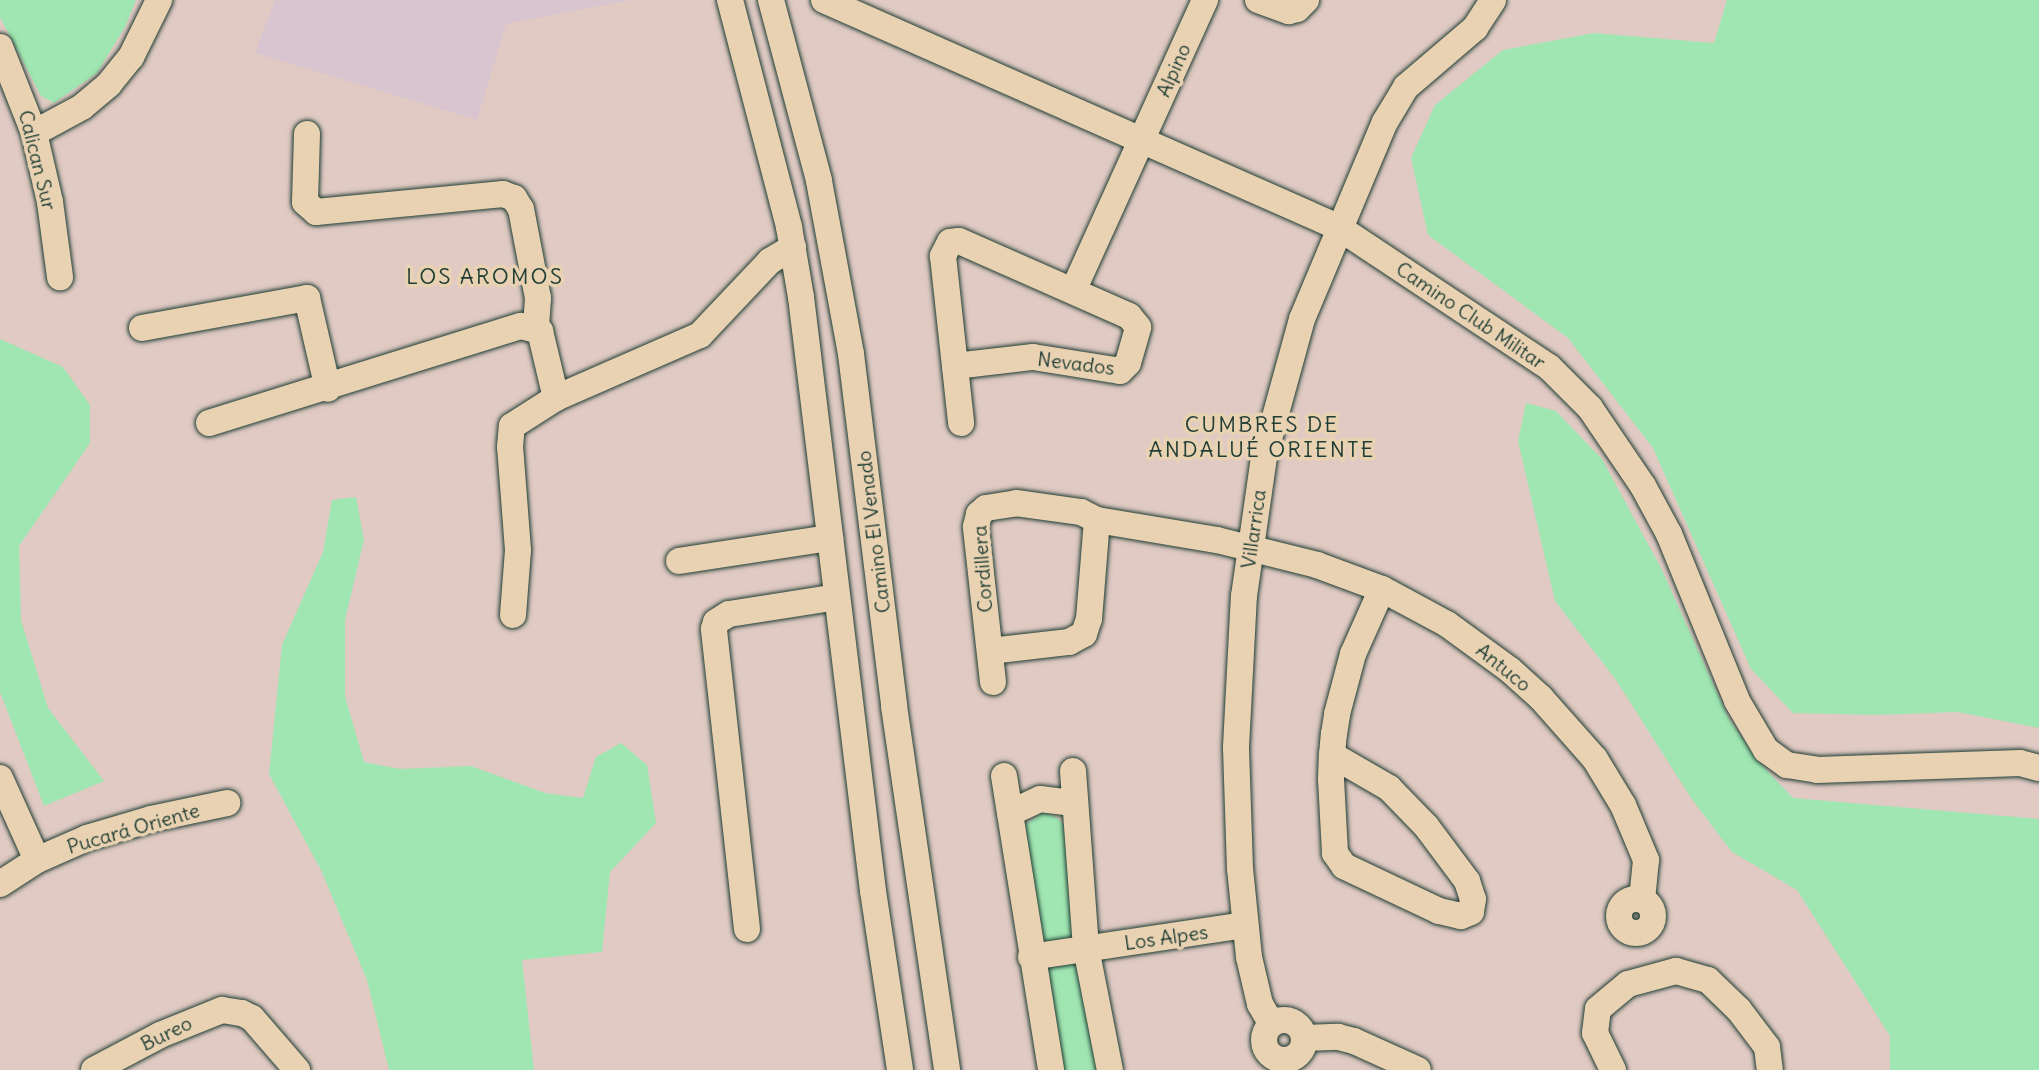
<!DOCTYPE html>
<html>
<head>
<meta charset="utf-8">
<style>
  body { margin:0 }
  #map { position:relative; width:2039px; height:1070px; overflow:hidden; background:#e0cac3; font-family:Delius,sans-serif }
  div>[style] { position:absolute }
  .built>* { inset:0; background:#d9c5cf }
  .green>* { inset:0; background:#a0e6b2 }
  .roads { filter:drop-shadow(0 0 2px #1f3d34) drop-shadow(0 0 2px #1f3d34) }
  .minor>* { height:26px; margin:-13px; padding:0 13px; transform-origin:13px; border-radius:13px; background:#e9d2b2 }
  .minor>.ring { margin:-13px; padding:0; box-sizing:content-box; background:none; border:26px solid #e9d2b2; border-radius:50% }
  span { translate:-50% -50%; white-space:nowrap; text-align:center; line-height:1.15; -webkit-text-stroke:7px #e9d2b2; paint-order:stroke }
  .street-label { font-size:20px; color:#1f3d34 }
  .neighbourhood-label { font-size:22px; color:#1f3d34; letter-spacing:2px }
</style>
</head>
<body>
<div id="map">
  <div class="built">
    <div style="clip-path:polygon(275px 0,632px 0,506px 24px,477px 120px,255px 53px)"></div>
  </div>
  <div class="green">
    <div style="clip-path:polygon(0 0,136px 0,125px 27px,97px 73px,54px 103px,41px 96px,0 17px)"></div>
    <div style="clip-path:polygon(1727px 0,2039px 0,2039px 728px,1958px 712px,1876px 715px,1793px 713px,1751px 669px,1653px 448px,1568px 338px,1428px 235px,1411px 158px,1435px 105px,1503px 50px,1594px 33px,1714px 43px)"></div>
    <div style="clip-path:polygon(0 339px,63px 367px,90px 405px,90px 443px,19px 546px,21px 620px,48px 708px,104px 781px,44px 806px,0 692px)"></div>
    <div style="clip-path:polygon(1526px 403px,1556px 411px,1602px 459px,1661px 568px,1729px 719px,1759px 762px,1793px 798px,2039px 819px,2039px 1070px,1890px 1070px,1890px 1036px,1797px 890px,1732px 852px,1691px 798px,1616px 680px,1555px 601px,1518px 441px)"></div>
    <div style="clip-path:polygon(356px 497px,364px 540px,345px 620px,345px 696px,364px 762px,400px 769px,471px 766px,545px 793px,583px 798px,596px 757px,621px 743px,647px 765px,656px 823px,610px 872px,602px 952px,522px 960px,534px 1070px,389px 1070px,367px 980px,321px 870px,269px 774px,282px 645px,323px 552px,332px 500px)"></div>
    <div style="clip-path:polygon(1043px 812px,1058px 818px,1065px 828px,1099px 1070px,1063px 1070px,1021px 828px)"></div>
  </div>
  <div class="roads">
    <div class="minor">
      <div style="left:730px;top:0;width:235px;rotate:75.4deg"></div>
      <div style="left:789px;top:227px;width:71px;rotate:80.3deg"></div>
      <div style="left:801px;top:297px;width:598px;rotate:83.09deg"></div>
      <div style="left:873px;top:891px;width:181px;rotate:81.4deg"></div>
      <div style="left:771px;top:0;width:187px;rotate:75.1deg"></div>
      <div style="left:819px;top:181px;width:176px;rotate:79.5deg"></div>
      <div style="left:851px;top:354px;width:355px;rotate:83deg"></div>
      <div style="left:894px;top:706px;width:368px;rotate:81.7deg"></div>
      <div style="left:824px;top:0;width:562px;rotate:23.83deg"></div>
      <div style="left:1338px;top:227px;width:253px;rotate:33.6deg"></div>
      <div style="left:1549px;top:367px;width:58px;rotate:45deg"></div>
      <div style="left:1590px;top:408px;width:94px;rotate:55.8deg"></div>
      <div style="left:1643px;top:486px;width:55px;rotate:61.6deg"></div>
      <div style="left:1669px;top:534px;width:180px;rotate:67.8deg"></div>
      <div style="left:1737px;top:701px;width:57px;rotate:59.4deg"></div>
      <div style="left:1766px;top:750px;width:26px;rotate:36deg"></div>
      <div style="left:1787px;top:765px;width:30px;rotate:9deg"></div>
      <div style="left:1817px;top:770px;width:203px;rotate:-2deg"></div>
      <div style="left:2020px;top:763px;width:20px;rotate:15deg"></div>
      <div style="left:1258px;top:0;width:33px;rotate:20deg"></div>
      <div style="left:1289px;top:11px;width:8px;rotate:-14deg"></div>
      <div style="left:1297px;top:9px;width:13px;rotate:-45deg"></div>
      <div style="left:0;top:47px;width:92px;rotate:68.4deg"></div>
      <div style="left:34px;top:133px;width:71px;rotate:76.9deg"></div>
      <div style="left:50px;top:202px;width:76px;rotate:82.4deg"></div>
      <div style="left:34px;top:133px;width:55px;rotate:-28.4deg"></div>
      <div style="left:82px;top:107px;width:35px;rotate:-40deg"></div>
      <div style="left:109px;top:84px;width:35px;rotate:-51deg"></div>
      <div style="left:131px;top:57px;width:64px;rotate:-63.8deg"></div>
      <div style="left:307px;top:134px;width:68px;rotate:91.7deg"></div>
      <div style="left:305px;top:202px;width:15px;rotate:42deg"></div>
      <div style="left:316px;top:212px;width:188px;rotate:-5.5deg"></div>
      <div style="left:503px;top:194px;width:12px;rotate:20deg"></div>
      <div style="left:514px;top:198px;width:13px;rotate:58deg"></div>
      <div style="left:521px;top:209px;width:91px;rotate:79.2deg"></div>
      <div style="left:538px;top:298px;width:31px;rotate:94deg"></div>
      <div style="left:1073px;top:291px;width:320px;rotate:-65.6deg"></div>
      <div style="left:142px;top:328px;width:168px;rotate:-10.3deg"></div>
      <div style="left:307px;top:298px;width:93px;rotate:77deg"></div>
      <div style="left:955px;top:366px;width:79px;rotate:-6.6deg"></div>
      <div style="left:1033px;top:357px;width:88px;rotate:9.1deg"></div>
      <div style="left:1120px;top:371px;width:11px;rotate:-45deg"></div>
      <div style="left:1128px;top:363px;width:37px;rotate:-74deg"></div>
      <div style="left:1138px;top:327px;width:14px;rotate:-129deg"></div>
      <div style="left:1129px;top:316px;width:186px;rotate:-156.2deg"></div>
      <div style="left:959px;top:241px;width:9px;rotate:174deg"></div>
      <div style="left:950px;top:242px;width:16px;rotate:117deg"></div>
      <div style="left:943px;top:256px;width:168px;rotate:83.8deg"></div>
      <div style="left:209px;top:423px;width:327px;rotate:-17.3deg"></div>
      <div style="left:521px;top:326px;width:20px;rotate:15deg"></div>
      <div style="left:540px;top:331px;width:69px;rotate:76.6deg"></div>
      <div style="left:679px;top:561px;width:153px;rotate:-8.7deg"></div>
      <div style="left:513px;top:615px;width:65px;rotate:-85.6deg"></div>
      <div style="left:518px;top:550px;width:103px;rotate:-94.4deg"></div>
      <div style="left:510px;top:447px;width:21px;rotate:-85deg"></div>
      <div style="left:512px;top:426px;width:52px;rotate:-32.5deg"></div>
      <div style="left:556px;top:398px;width:157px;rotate:-23.6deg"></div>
      <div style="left:700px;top:335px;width:102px;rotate:-46.6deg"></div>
      <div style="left:770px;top:261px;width:27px;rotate:-31deg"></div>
      <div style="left:990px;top:651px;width:80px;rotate:-6.5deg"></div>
      <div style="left:1069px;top:642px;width:17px;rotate:-28deg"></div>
      <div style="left:1084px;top:634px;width:16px;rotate:-72deg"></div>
      <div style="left:1089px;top:619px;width:99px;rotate:-85.4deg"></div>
      <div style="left:993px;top:682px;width:156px;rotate:-96.3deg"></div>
      <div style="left:976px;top:527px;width:13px;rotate:-77deg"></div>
      <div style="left:979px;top:514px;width:9px;rotate:-41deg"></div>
      <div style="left:986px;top:508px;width:30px;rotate:-9deg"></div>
      <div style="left:1016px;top:503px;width:66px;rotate:7.9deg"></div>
      <div style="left:1081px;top:512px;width:18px;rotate:27deg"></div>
      <div style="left:1097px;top:520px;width:122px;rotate:9.5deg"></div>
      <div style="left:1217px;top:540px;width:103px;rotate:14deg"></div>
      <div style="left:1317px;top:565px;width:69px;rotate:20.3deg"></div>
      <div style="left:1382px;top:589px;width:74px;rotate:28.3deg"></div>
      <div style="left:1447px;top:624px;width:78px;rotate:36.1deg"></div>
      <div style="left:1510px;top:670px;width:42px;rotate:42.1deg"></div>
      <div style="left:1541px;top:698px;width:81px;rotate:48.5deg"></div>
      <div style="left:1595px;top:759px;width:54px;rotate:58.7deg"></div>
      <div style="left:1623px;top:805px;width:60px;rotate:67.3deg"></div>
      <div style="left:1646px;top:860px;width:40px;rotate:95.7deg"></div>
      <div style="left:1332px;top:755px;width:66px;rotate:30.1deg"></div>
      <div style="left:1389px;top:788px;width:53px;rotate:45.8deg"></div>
      <div style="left:1426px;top:826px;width:69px;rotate:53.3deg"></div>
      <div style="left:1467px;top:881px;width:19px;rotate:72deg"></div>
      <div style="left:1473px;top:899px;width:13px;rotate:99deg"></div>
      <div style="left:1471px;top:912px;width:11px;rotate:158deg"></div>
      <div style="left:1461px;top:916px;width:23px;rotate:-167deg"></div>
      <div style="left:1439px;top:911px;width:105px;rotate:-154.7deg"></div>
      <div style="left:1344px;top:866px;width:16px;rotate:-125deg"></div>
      <div style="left:1335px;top:853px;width:74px;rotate:-93.1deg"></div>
      <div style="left:1331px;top:779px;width:24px;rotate:-88deg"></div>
      <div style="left:1332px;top:755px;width:21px;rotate:-85deg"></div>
      <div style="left:1334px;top:734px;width:20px;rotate:-81deg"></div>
      <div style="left:1337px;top:714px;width:62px;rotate:-75.1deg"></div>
      <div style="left:1353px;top:654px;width:71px;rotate:-66deg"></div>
      <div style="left:1073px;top:771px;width:177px;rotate:85.8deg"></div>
      <div style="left:1086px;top:948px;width:124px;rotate:78.9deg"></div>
      <div style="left:1004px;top:776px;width:298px;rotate:80.9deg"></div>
      <div style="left:0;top:778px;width:90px;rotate:65.7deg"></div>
      <div style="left:1010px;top:813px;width:33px;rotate:-25deg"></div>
      <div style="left:1040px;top:799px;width:34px;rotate:7deg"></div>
      <div style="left:0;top:884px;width:44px;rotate:-33deg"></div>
      <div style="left:37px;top:860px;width:55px;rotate:-23.7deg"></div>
      <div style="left:87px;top:838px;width:67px;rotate:-16.5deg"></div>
      <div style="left:151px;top:819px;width:78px;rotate:-11.9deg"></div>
      <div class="ring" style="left:1619px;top:899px;width:8px;height:8px"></div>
      <div style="left:747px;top:929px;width:302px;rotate:-96.3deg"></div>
      <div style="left:714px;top:629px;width:7px;rotate:-74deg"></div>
      <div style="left:716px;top:622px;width:15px;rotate:-32deg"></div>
      <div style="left:729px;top:614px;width:109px;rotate:-8.9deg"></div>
      <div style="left:1031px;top:957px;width:216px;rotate:-8.5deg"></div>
      <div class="ring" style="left:1264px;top:1020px;width:14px;height:14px"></div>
      <div style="left:1271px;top:1023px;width:22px;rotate:-120deg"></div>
      <div style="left:1260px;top:1004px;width:48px;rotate:-103.2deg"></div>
      <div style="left:1249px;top:957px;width:88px;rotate:-95.8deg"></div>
      <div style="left:1240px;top:869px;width:122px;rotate:-91.9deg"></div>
      <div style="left:1236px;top:747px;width:151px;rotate:-87deg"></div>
      <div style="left:1244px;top:596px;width:140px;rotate:-81.8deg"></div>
      <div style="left:1264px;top:457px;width:143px;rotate:-74.6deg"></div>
      <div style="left:1302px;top:319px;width:214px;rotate:-67.2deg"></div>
      <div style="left:1385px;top:122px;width:41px;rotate:-59deg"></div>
      <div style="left:1406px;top:87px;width:91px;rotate:-40.5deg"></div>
      <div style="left:1475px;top:28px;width:33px;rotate:-57deg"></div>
      <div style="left:1304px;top:1038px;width:34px;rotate:-2deg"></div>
      <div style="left:1338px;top:1037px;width:16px;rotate:14deg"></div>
      <div style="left:1354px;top:1041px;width:70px;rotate:24.4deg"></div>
      <div style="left:94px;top:1070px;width:75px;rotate:-27.9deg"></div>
      <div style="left:160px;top:1035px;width:67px;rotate:-22deg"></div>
      <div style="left:222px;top:1010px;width:20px;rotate:9deg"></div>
      <div style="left:242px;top:1013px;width:11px;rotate:27deg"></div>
      <div style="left:252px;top:1018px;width:69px;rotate:49.1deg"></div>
      <div style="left:1613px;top:1070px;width:41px;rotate:-115.9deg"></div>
      <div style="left:1595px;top:1033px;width:24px;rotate:-83deg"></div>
      <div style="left:1598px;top:1009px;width:39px;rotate:-40deg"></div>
      <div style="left:1628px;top:984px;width:50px;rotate:-15.2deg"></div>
      <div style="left:1676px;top:971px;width:33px;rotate:16deg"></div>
      <div style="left:1708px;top:980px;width:43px;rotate:44.1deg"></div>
      <div style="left:1739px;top:1010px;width:46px;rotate:52.9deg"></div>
      <div style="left:1767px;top:1047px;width:23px;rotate:83deg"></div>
    </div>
  </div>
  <div class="street-label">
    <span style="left:1173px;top:70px;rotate:-66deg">Alpino</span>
    <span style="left:38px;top:160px;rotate:76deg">Calican Sur</span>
    <span style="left:1471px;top:315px;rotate:34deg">Camino Club Militar</span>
    <span style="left:1076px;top:363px;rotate:7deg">Nevados</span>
    <span style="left:1253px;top:529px;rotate:-82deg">Villarrica</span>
    <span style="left:873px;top:532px;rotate:-97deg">Camino El Venado</span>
    <span style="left:982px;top:569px;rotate:-94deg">Cordillera</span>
    <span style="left:1504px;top:667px;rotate:39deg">Antuco</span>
    <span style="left:133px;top:828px;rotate:-16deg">Pucará Oriente</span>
    <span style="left:1166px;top:937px;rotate:-8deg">Los Alpes</span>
    <span style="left:166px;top:1033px;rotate:-26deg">Bureo</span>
  </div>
  <div class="neighbourhood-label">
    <span style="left:485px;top:277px">LOS AROMOS</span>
    <span style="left:1262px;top:437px">CUMBRES DE<br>ANDALUÉ ORIENTE</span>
  </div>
</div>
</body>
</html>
